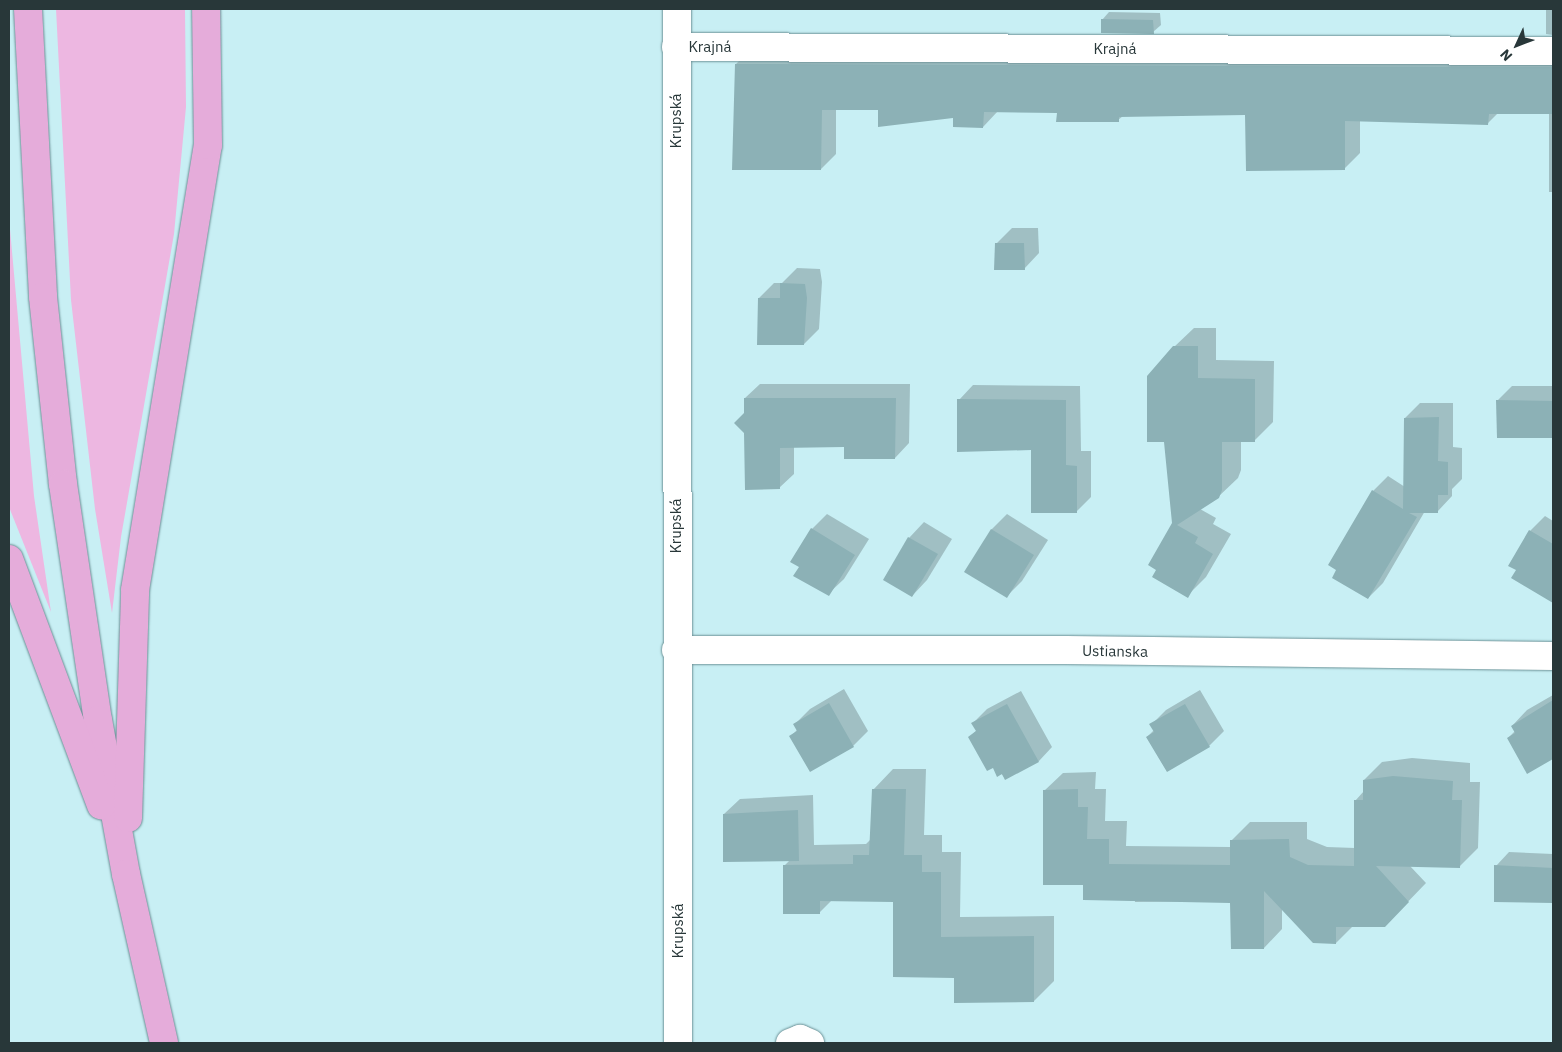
<!DOCTYPE html>
<html>
<head>
<meta charset="utf-8">
<style>
  body { margin:0 }
  #map { position:relative; width:1562px; height:1052px; overflow:hidden; background:#c8eff4; font-family:"IBM Plex Sans",sans-serif }
  div>[style] { position:absolute }
  .green>* { inset:0; background:#edb7e1 }
  .shadow>* { inset:0; background:#0003 }
  .building>* { inset:0; background:#8cb1b6 }
  .roads { filter:drop-shadow(0 0 1px #6c9196) drop-shadow(0 0 1px #6c9196) }
  .minor>* { height:28px; margin:-14px; padding:0 14px; transform-origin:14px; border-radius:14px; background:#fff }
  .tertiary>* { height:28px; margin:-14px; padding:0 14px; transform-origin:14px; border-radius:14px; background:#fff }
  .primary>* { height:28px; margin:-14px; padding:0 14px; transform-origin:14px; border-radius:14px; background:#e5acda }
  span { translate:-50% -50%; white-space:nowrap; text-align:center; line-height:1.15; -webkit-text-stroke:5px #fff; paint-order:stroke }
  .street-label { font-size:15px; color:#283739 }
  .frame { position:absolute; inset:0; border:10px solid #283739; pointer-events:none }
  .north { position:absolute; left:1492px; top:20px; width:50px; height:50px; -webkit-text-stroke:4px #fff; paint-order:stroke; rotate:227deg; font-size:14px; font-weight:700; line-height:20px; text-align:center; color:#283739 }
  .north::after { content:''; display:block; margin:auto; width:18px; height:22px; background:#283739; clip-path:polygon(50% 0,100% 100%,50% 72%,0 100%) }
</style>
</head>
<body>
<div id="map">
  <div class="green">
    <div style="clip-path:polygon(56px 9px,185px 9px,186px 107px,174px 234px,121px 537px,112px 613px,95px 509px,71px 300px)"></div>
    <div style="clip-path:polygon(9px 218px,34px 496px,51px 612px,9px 507px)"></div>
  </div>
  <div class="shadow">
    <div style="clip-path:polygon(1546px 9px,1553px 9px,1553px 35px,1546px 34px)"></div>
    <div style="clip-path:polygon(1109px 12px,1160px 13px,1161px 25px,1153px 32px,1102px 20px)"></div>
    <div style="clip-path:polygon(751px 49px,1553px 53px,1553px 192px,1549px 192px,1549px 113px,1498px 113px,1488px 123px,1360px 120px,1360px 153px,1345px 168px,1247px 114px,1123px 116px,1118px 120px,1058px 112px,998px 111px,983px 127px,955px 116px,880px 109px,836px 109px,836px 154px,821px 169px,736px 64px)"></div>
    <div style="clip-path:polygon(1012px 228px,1038px 228px,1039px 253px,1024px 269px,996px 244px)"></div>
    <div style="clip-path:polygon(797px 268px,820px 269px,822px 282px,819px 329px,804px 344px,759px 298px,774px 283px,782px 283px)"></div>
    <div style="clip-path:polygon(1194px 328px,1216px 328px,1216px 360px,1274px 361px,1273px 422px,1254px 441px,1241px 441px,1241px 470px,1238px 478px,1218px 497px,1200px 509px,1216px 518px,1213px 524px,1231px 534px,1206px 577px,1187px 596px,1174px 523px,1174px 347px)"></div>
    <div style="clip-path:polygon(760px 384px,910px 384px,909px 443px,895px 458px,845px 446px,794px 447px,794px 474px,779px 488px,745px 413px,745px 398px)"></div>
    <div style="clip-path:polygon(973px 385px,1080px 386px,1081px 451px,1091px 451px,1091px 497px,1076px 512px,1033px 448px,959px 400px)"></div>
    <div style="clip-path:polygon(1512px 386px,1553px 386px,1553px 437px,1498px 437px,1497px 401px)"></div>
    <div style="clip-path:polygon(1420px 403px,1453px 403px,1453px 447px,1462px 448px,1462px 479px,1452px 489px,1452px 496px,1438px 511px,1425px 511px,1383px 583px,1368px 598px,1373px 491px,1388px 476px,1405px 487px,1405px 418px)"></div>
    <div style="clip-path:polygon(827px 514px,869px 539px,844px 579px,828px 594px,800px 566px,812px 529px)"></div>
    <div style="clip-path:polygon(1007px 514px,1048px 540px,1022px 581px,1007px 596px,966px 572px,992px 529px)"></div>
    <div style="clip-path:polygon(1545px 516px,1553px 521px,1553px 592px,1547px 598px,1530px 531px)"></div>
    <div style="clip-path:polygon(924px 522px,952px 539px,927px 580px,912px 596px,884px 579px,909px 538px)"></div>
    <div style="clip-path:polygon(844px 689px,868px 731px,853px 746px,791px 736px,798px 729px,795px 724px,810px 709px)"></div>
    <div style="clip-path:polygon(1200px 690px,1224px 731px,1209px 746px,1167px 771px,1147px 737px,1154px 730px,1151px 725px,1166px 710px)"></div>
    <div style="clip-path:polygon(1021px 691px,1052px 747px,1039px 761px,1005px 778px,970px 737px,977px 730px,973px 723px,987px 709px)"></div>
    <div style="clip-path:polygon(1553px 695px,1553px 757px,1527px 772px,1508px 738px,1515px 731px,1512px 726px,1527px 710px)"></div>
    <div style="clip-path:polygon(1412px 758px,1470px 763px,1470px 782px,1480px 782px,1478px 848px,1460px 866px,1410px 866px,1426px 883px,1400px 910px,1353px 926px,1336px 943px,1282px 909px,1282px 929px,1264px 948px,1232px 901px,1135px 902px,1135px 899px,1084px 884px,1044px 791px,1063px 773px,1096px 772px,1095px 789px,1106px 789px,1105px 821px,1127px 821px,1126px 846px,1231px 847px,1231px 841px,1250px 822px,1307px 822px,1307px 839px,1327px 847px,1355px 848px,1355px 801px,1364px 791px,1364px 780px,1382px 762px)"></div>
    <div style="clip-path:polygon(893px 769px,926px 769px,924px 835px,942px 835px,942px 852px,961px 852px,960px 917px,1054px 916px,1054px 981px,1034px 1001px,955px 976px,894px 901px,832px 900px,819px 913px,785px 865px,790px 860px,724px 814px,740px 799px,813px 795px,814px 845px,866px 844px,871px 839px,873px 790px)"></div>
    <div style="clip-path:polygon(1509px 852px,1553px 854px,1553px 902px,1496px 901px,1496px 866px)"></div>
  </div>
  <div class="building">
    <div style="clip-path:polygon(1101px 19px,1153px 20px,1154px 34px,1101px 33px)"></div>
    <div style="clip-path:polygon(735px 64px,1553px 67px,1553px 114px,1489px 114px,1488px 125px,1345px 121px,1345px 170px,1246px 171px,1245px 115px,1119px 117px,1119px 122px,1056px 122px,1057px 113px,984px 112px,983px 128px,953px 127px,953px 118px,878px 127px,878px 110px,822px 110px,821px 170px,732px 170px)"></div>
    <div style="clip-path:polygon(995px 243px,1024px 243px,1025px 270px,994px 270px)"></div>
    <div style="clip-path:polygon(780px 283px,805px 284px,807px 298px,804px 345px,757px 345px,758px 298px,780px 298px)"></div>
    <div style="clip-path:polygon(1173px 346px,1198px 346px,1198px 378px,1255px 379px,1255px 442px,1222px 442px,1222px 490px,1219px 498px,1177px 525px,1198px 537px,1195px 543px,1213px 554px,1188px 598px,1152px 577px,1156px 570px,1148px 565px,1172px 523px,1164px 442px,1147px 442px,1147px 376px)"></div>
    <div style="clip-path:polygon(744px 398px,896px 398px,895px 459px,844px 459px,844px 447px,780px 448px,780px 489px,745px 490px,744px 433px,734px 423px,744px 413px)"></div>
    <div style="clip-path:polygon(957px 399px,1066px 400px,1066px 465px,1077px 466px,1077px 513px,1031px 513px,1031px 450px,957px 452px)"></div>
    <div style="clip-path:polygon(1496px 400px,1553px 401px,1553px 438px,1497px 438px)"></div>
    <div style="clip-path:polygon(1439px 417px,1438px 461px,1448px 462px,1448px 495px,1438px 495px,1438px 513px,1409px 513px,1417px 517px,1368px 599px,1332px 578px,1336px 570px,1328px 565px,1372px 490px,1403px 509px,1404px 418px)"></div>
    <div style="clip-path:polygon(811px 528px,855px 555px,829px 596px,793px 576px,799px 567px,790px 562px)"></div>
    <div style="clip-path:polygon(991px 529px,1034px 555px,1007px 598px,964px 572px)"></div>
    <div style="clip-path:polygon(1529px 530px,1553px 544px,1553px 603px,1511px 578px,1516px 570px,1508px 566px)"></div>
    <div style="clip-path:polygon(908px 537px,938px 554px,912px 597px,883px 580px)"></div>
    <div style="clip-path:polygon(1553px 700px,1553px 759px,1527px 774px,1507px 738px,1515px 733px,1511px 726px)"></div>
    <div style="clip-path:polygon(829px 703px,854px 747px,810px 772px,789px 736px,797px 731px,793px 724px)"></div>
    <div style="clip-path:polygon(1007px 704px,1039px 762px,1005px 780px,1002px 774px,997px 777px,993px 768px,987px 771px,968px 737px,976px 731px,971px 723px)"></div>
    <div style="clip-path:polygon(1185px 704px,1210px 747px,1167px 772px,1146px 737px,1154px 732px,1149px 724px)"></div>
    <div style="clip-path:polygon(1393px 776px,1453px 781px,1452px 800px,1462px 800px,1460px 868px,1376px 866px,1409px 902px,1385px 927px,1336px 927px,1336px 944px,1313px 943px,1264px 891px,1264px 949px,1231px 949px,1230px 903px,1083px 900px,1083px 885px,1043px 885px,1043px 790px,1078px 789px,1078px 807px,1088px 807px,1087px 839px,1109px 839px,1109px 864px,1230px 865px,1230px 840px,1289px 839px,1290px 857px,1308px 865px,1354px 866px,1354px 800px,1363px 800px,1363px 780px)"></div>
    <div style="clip-path:polygon(872px 789px,906px 789px,904px 855px,922px 855px,922px 872px,941px 872px,941px 937px,1034px 936px,1034px 1002px,954px 1003px,954px 978px,893px 977px,893px 902px,820px 901px,820px 914px,783px 914px,783px 865px,853px 864px,853px 855px,869px 855px)"></div>
    <div style="clip-path:polygon(798px 810px,799px 861px,723px 862px,723px 814px)"></div>
    <div style="clip-path:polygon(1494px 865px,1553px 868px,1553px 903px,1494px 902px)"></div>
  </div>
  <div class="roads">
    <div class="minor">
      <div style="left:676px;top:47px;width:877px;rotate:0.26deg"></div>
      <div style="left:676px;top:650px;width:390px"></div>
      <div style="left:1066px;top:650px;width:487px;rotate:0.7deg"></div>
      <div style="left:790px;top:1043px;width:11px;rotate:-22deg"></div>
      <div style="left:800px;top:1039px;width:11px;rotate:22deg"></div>
    </div>
    <div class="tertiary">
      <div style="left:677px;top:9px;width:1034px;rotate:89.94deg"></div>
    </div>
    <div class="primary">
      <div style="left:28px;top:9px;width:288px;rotate:87deg"></div>
      <div style="left:43px;top:297px;width:188px;rotate:83.9deg"></div>
      <div style="left:63px;top:484px;width:239px;rotate:81.6deg"></div>
      <div style="left:98px;top:720px;width:157px;rotate:79.7deg"></div>
      <div style="left:126px;top:874px;width:173px;rotate:77.3deg"></div>
      <div style="left:9px;top:559px;width:263px;rotate:69.5deg"></div>
      <div style="left:128px;top:818px;width:228px;rotate:-88.2deg"></div>
      <div style="left:135px;top:590px;width:451px;rotate:-80.7deg"></div>
      <div style="left:208px;top:145px;width:136px;rotate:-90.8deg"></div>
    </div>
  </div>
  <div class="street-label">
    <span style="left:710px;top:47px">Krajná</span>
    <span style="left:1115px;top:49px">Krajná</span>
    <span style="left:676px;top:121px;rotate:-90deg">Krupská</span>
    <span style="left:676px;top:526px;rotate:-90deg">Krupská</span>
    <span style="left:1115px;top:651px;rotate:1deg">Ustianska</span>
    <span style="left:678px;top:931px;rotate:-90deg">Krupská</span>
  </div>
  <div class="frame"></div>
  <div class="north">N</div>
</div>
</body>
</html>
